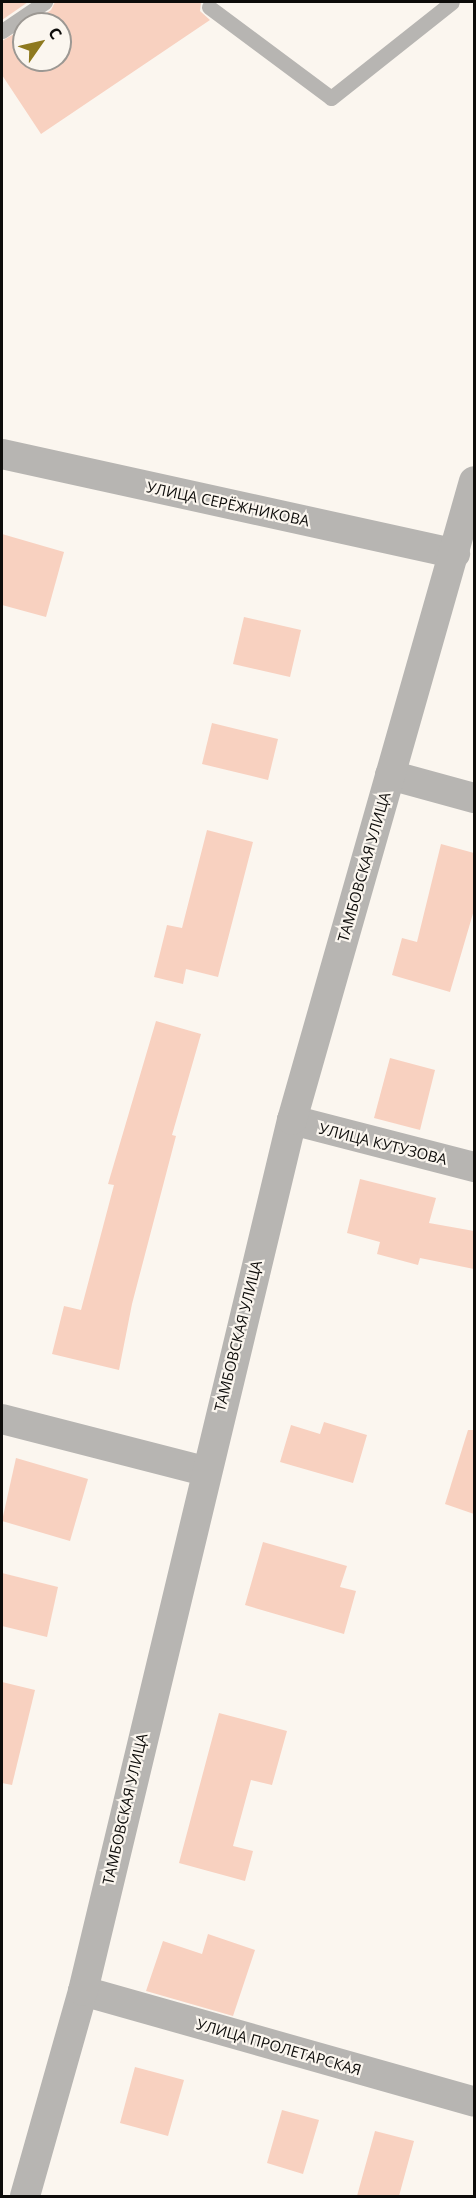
<!DOCTYPE html>
<html>
<head>
<meta charset="utf-8">
<style>
  body { margin:0 }
  #map { position:relative; width:476px; height:2198px; overflow:hidden; background:#fbf6ef; font-family:"Open Sans",sans-serif }
  div>[style] { position:absolute }
  .building>* { inset:0; background:#f8d1c0 }
  .lane>* { height:15px; margin:-7.5px; padding:0 7.5px; transform-origin:7.5px; border-radius:7.5px; background:#b7b5b2 }
  .street>* { height:30px; margin:-15px; padding:0 15px; transform-origin:15px; border-radius:15px; background:#b7b5b2 }
  span { translate:-50% -50%; white-space:nowrap; text-align:center; line-height:1.15; -webkit-text-stroke:4.5px #fbf6ef; paint-order:stroke }
  .street-label { font-size:15px; color:#0d0c0a }
  .frame { position:absolute; inset:0; border:3px solid #0d0c0a; pointer-events:none }
  .north { position:absolute; left:12px; top:12px; width:60px; height:60px; box-sizing:border-box; background:#fbf6ef; border:2px solid #9c9893; border-radius:50%; rotate:56deg; font-size:16px; font-weight:700; line-height:24px; text-align:center; color:#0d0c0a }
  .north::after { content:''; display:block; margin:auto; width:21px; height:27px; background:#8e791f; clip-path:polygon(50% 0,100% 100%,50% 72%,0 100%) }
</style>
</head>
<body>
<div id="map">
  <div class="building">
    <div style="clip-path:polygon(2px 2px,28px 2px,2px 20px)"></div>
    <div style="clip-path:polygon(55px 2px,201px 2px,200px 11px,210px 20px,41px 134px,2px 75px,2px 41px,24px 28px,24px 60px,60px 60px,60px 24px,30px 24px,51px 10px)"></div>
    <div style="clip-path:polygon(2px 534px,64px 552px,46px 617px,2px 605px)"></div>
    <div style="clip-path:polygon(244px 617px,301px 630px,290px 677px,233px 664px)"></div>
    <div style="clip-path:polygon(212px 723px,278px 739px,268px 780px,202px 764px)"></div>
    <div style="clip-path:polygon(207px 830px,253px 842px,218px 977px,186px 969px,183px 984px,154px 977px,167px 925px,182px 928px)"></div>
    <div style="clip-path:polygon(441px 844px,474px 853px,474px 910px,450px 992px,392px 975px,402px 938px,417px 942px)"></div>
    <div style="clip-path:polygon(156px 1021px,201px 1034px,172px 1135px,176px 1136px,132px 1304px,119px 1370px,52px 1354px,64px 1306px,81px 1310px,114px 1185px,108px 1184px)"></div>
    <div style="clip-path:polygon(390px 1058px,435px 1070px,420px 1130px,374px 1118px)"></div>
    <div style="clip-path:polygon(360px 1179px,436px 1198px,429px 1223px,474px 1231px,474px 1269px,420px 1258px,418px 1265px,377px 1254px,380px 1242px,347px 1233px)"></div>
    <div style="clip-path:polygon(324px 1422px,367px 1435px,353px 1483px,280px 1462px,291px 1425px,320px 1434px)"></div>
    <div style="clip-path:polygon(468px 1430px,474px 1430px,474px 1514px,445px 1504px)"></div>
    <div style="clip-path:polygon(16px 1458px,88px 1479px,70px 1541px,2px 1521px)"></div>
    <div style="clip-path:polygon(263px 1542px,347px 1566px,340px 1587px,356px 1591px,344px 1634px,245px 1605px)"></div>
    <div style="clip-path:polygon(2px 1573px,58px 1587px,47px 1637px,2px 1626px)"></div>
    <div style="clip-path:polygon(2px 1682px,35px 1690px,12px 1785px,2px 1783px)"></div>
    <div style="clip-path:polygon(219px 1713px,287px 1731px,272px 1785px,251px 1780px,233px 1846px,253px 1851px,245px 1881px,179px 1863px)"></div>
    <div style="clip-path:polygon(208px 1934px,255px 1950px,233px 2016px,146px 1991px,163px 1941px,202px 1954px)"></div>
    <div style="clip-path:polygon(135px 2067px,184px 2080px,168px 2136px,120px 2123px)"></div>
    <div style="clip-path:polygon(282px 2110px,319px 2120px,303px 2174px,267px 2163px)"></div>
    <div style="clip-path:polygon(375px 2131px,414px 2141px,399px 2196px,357px 2196px)"></div>
  </div>
  <div class="lane">
    <div style="left:209px;top:7px;width:152px;rotate:36.7deg"></div>
    <div style="left:331px;top:98px;width:154px;rotate:-38.4deg"></div>
    <div style="left:2px;top:31px;width:52px;rotate:-34deg"></div>
  </div>
  <div class="street">
    <div style="left:2px;top:454px;width:464px;rotate:12.4deg"></div>
    <div style="left:390px;top:775px;width:87px;rotate:15.3deg"></div>
    <div style="left:292px;top:1120px;width:188px;rotate:14.5deg"></div>
    <div style="left:2px;top:1419px;width:210px;rotate:14.4deg"></div>
    <div style="left:83px;top:1991px;width:406px;rotate:15.8deg"></div>
    <div style="left:25px;top:2196px;width:213px;rotate:-74.2deg"></div>
    <div style="left:83px;top:1991px;width:896px;rotate:-76.51deg"></div>
    <div style="left:292px;top:1120px;width:664px;rotate:-74.1deg"></div>
  </div>
  <div class="street-label">
    <span style="left:228px;top:504px;rotate:12deg">УЛИЦА СЕРЁЖНИКОВА</span>
    <span style="left:364px;top:867px;rotate:-74deg">ТАМБОВСКАЯ УЛИЦА</span>
    <span style="left:383px;top:1144px;rotate:14deg">УЛИЦА КУТУЗОВА</span>
    <span style="left:238px;top:1336px;rotate:-76deg">ТАМБОВСКАЯ УЛИЦА</span>
    <span style="left:125px;top:1809px;rotate:-77deg">ТАМБОВСКАЯ УЛИЦА</span>
    <span style="left:279px;top:2047px;rotate:16deg">УЛИЦА ПРОЛЕТАРСКАЯ</span>
  </div>
  <div class="frame"></div>
  <div class="north">С</div>
</div>
</body>
</html>
